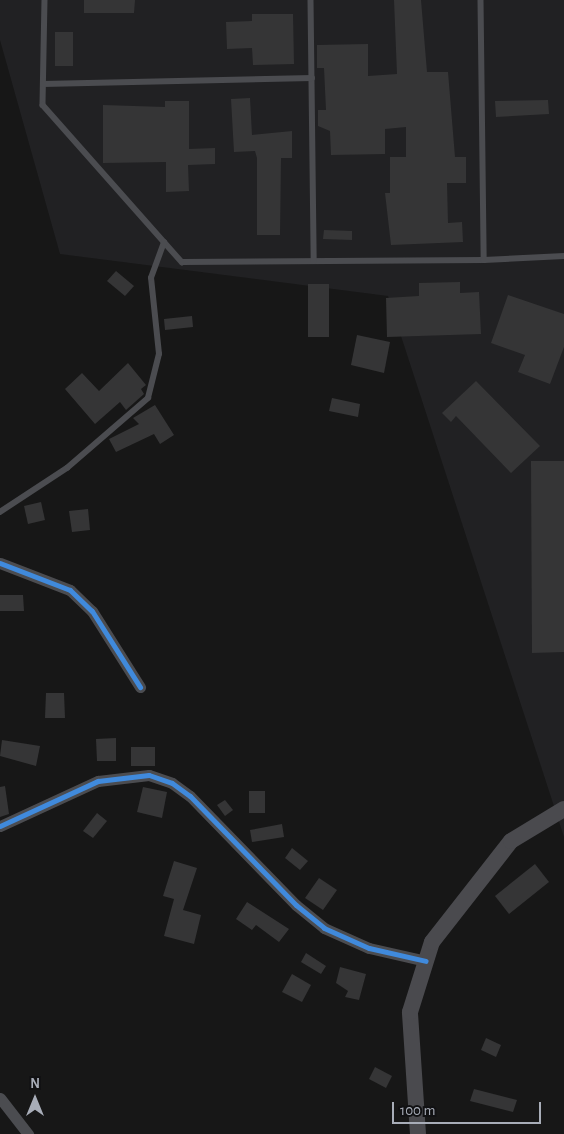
<!DOCTYPE html>
<html>
<head>
<meta charset="utf-8">
<style>
  body { margin:0 }
  #map { position:relative; width:564px; height:1134px; overflow:hidden; background:#171717; font-family:"Alegreya Sans",sans-serif }
  div>[style] { position:absolute }
  .built>* { inset:0; background:#212123 }
  .building>* { inset:0; background:#353536 }
  .lane>* { height:5.5px; margin:-2.75px; padding:0 2.75px; transform-origin:2.75px; border-radius:2.75px; background:#4b4c50 }
  .street>* { height:11px; margin:-5.5px; padding:0 5.5px; transform-origin:5.5px; border-radius:5.5px; background:#4b4c50 }
  .secondary>* { height:16px; margin:-8px; padding:0 8px; transform-origin:8px; border-radius:8px; background:#4a4a4e }
  .cycleway>* { height:5px; margin:-2.5px; padding:0 2.5px; transform-origin:2.5px; border-radius:2.5px; background:#408adc }
  span { translate:-50% -50%; white-space:nowrap; text-align:center; line-height:1.15; -webkit-text-stroke:5px #111113; paint-order:stroke }
  .north { position:absolute; left:10px; top:1074px; width:50px; height:50px; -webkit-text-stroke:4px #111113; paint-order:stroke; rotate:0deg; font-size:14px; font-weight:700; line-height:20px; text-align:center; color:#a8adb8 }
  .north::after { content:''; display:block; margin:auto; width:18px; height:22px; background:#a8adb8; clip-path:polygon(50% 0,100% 100%,50% 72%,0 100%) }
  .scale { position:absolute; left:392px; top:1102px; width:149px; height:22px; box-sizing:border-box; border:2px solid #a8adb8; border-top:0; padding-left:6px; font-size:15px; line-height:18px; white-space:nowrap; color:#a8adb8; -webkit-text-stroke:4px #111113; paint-order:stroke }
</style>
</head>
<body>
<div id="map">
  <div class="built">
    <div style="clip-path:polygon(0 0,564px 0,564px 837px,388px 296px,60px 254px,0 40px)"></div>
  </div>
  <div class="building">
    <div style="clip-path:polygon(84px 0,135px 0,134px 13px,84px 13px)"></div>
    <div style="clip-path:polygon(394px 0,421px 0,427px 72px,448px 72px,455px 157px,466px 157px,466px 183px,447px 183px,448px 223px,462px 222px,463px 242px,391px 245px,385px 193px,390px 193px,390px 157px,406px 157px,406px 127px,385px 129px,385px 154px,331px 155px,330px 131px,318px 126px,318px 110px,326px 110px,324px 68px,317px 68px,317px 45px,368px 44px,368px 76px,397px 74px)"></div>
    <div style="clip-path:polygon(252px 14px,293px 14px,294px 64px,253px 65px,252px 48px,227px 49px,226px 22px,252px 21px)"></div>
    <div style="clip-path:polygon(55px 32px,73px 32px,73px 66px,55px 66px)"></div>
    <div style="clip-path:polygon(250px 98px,252px 135px,292px 131px,292px 158px,281px 158px,280px 235px,257px 235px,257px 158px,255px 151px,234px 152px,231px 99px)"></div>
    <div style="clip-path:polygon(548px 100px,549px 114px,496px 117px,495px 101px)"></div>
    <div style="clip-path:polygon(165px 101px,189px 101px,189px 149px,215px 148px,215px 164px,188px 165px,189px 191px,166px 192px,166px 162px,103px 163px,103px 105px,165px 107px)"></div>
    <div style="clip-path:polygon(324px 230px,352px 231px,352px 240px,323px 239px)"></div>
    <div style="clip-path:polygon(116px 271px,134px 286px,125px 296px,107px 281px)"></div>
    <div style="clip-path:polygon(460px 282px,460px 293px,479px 292px,481px 334px,387px 337px,386px 298px,419px 296px,419px 283px)"></div>
    <div style="clip-path:polygon(308px 284px,329px 284px,329px 337px,308px 337px)"></div>
    <div style="clip-path:polygon(508px 295px,564px 314px,564px 347px,550px 384px,518px 372px,525px 355px,491px 343px)"></div>
    <div style="clip-path:polygon(192px 316px,193px 327px,165px 330px,164px 319px)"></div>
    <div style="clip-path:polygon(357px 335px,390px 342px,384px 373px,351px 365px)"></div>
    <div style="clip-path:polygon(128px 363px,146px 385px,141px 389px,144px 394px,126px 410px,120px 402px,95px 424px,65px 389px,82px 373px,99px 391px)"></div>
    <div style="clip-path:polygon(476px 381px,540px 446px,511px 473px,456px 416px,451px 422px,442px 413px)"></div>
    <div style="clip-path:polygon(332px 398px,360px 404px,358px 417px,329px 411px)"></div>
    <div style="clip-path:polygon(155px 405px,174px 435px,160px 444px,154px 434px,116px 452px,109px 439px,139px 424px,133px 418px)"></div>
    <div style="clip-path:polygon(531px 461px,564px 461px,564px 652px,532px 653px)"></div>
    <div style="clip-path:polygon(41px 502px,45px 520px,28px 524px,24px 506px)"></div>
    <div style="clip-path:polygon(88px 509px,90px 530px,72px 532px,69px 511px)"></div>
    <div style="clip-path:polygon(0 595px,23px 595px,24px 611px,0 611px)"></div>
    <div style="clip-path:polygon(46px 693px,64px 693px,65px 718px,45px 718px)"></div>
    <div style="clip-path:polygon(116px 738px,116px 761px,97px 761px,96px 739px)"></div>
    <div style="clip-path:polygon(2px 740px,40px 746px,36px 766px,0 756px)"></div>
    <div style="clip-path:polygon(131px 747px,155px 747px,155px 766px,131px 766px)"></div>
    <div style="clip-path:polygon(5px 786px,9px 814px,0 817px,0 787px)"></div>
    <div style="clip-path:polygon(143px 787px,167px 792px,162px 818px,137px 812px)"></div>
    <div style="clip-path:polygon(249px 791px,265px 791px,265px 813px,249px 813px)"></div>
    <div style="clip-path:polygon(225px 800px,233px 810px,225px 816px,217px 805px)"></div>
    <div style="clip-path:polygon(97px 813px,107px 821px,93px 838px,83px 831px)"></div>
    <div style="clip-path:polygon(282px 824px,284px 837px,252px 842px,250px 830px)"></div>
    <div style="clip-path:polygon(292px 848px,308px 861px,300px 870px,285px 858px)"></div>
    <div style="clip-path:polygon(174px 861px,197px 868px,183px 910px,201px 915px,194px 944px,164px 936px,174px 899px,163px 896px)"></div>
    <div style="clip-path:polygon(535px 864px,549px 882px,509px 914px,495px 896px)"></div>
    <div style="clip-path:polygon(319px 878px,337px 890px,323px 910px,305px 898px)"></div>
    <div style="clip-path:polygon(247px 902px,289px 929px,279px 942px,256px 925px,252px 930px,236px 919px)"></div>
    <div style="clip-path:polygon(306px 953px,326px 966px,321px 974px,301px 962px)"></div>
    <div style="clip-path:polygon(340px 967px,366px 974px,359px 1000px,345px 997px,348px 991px,336px 983px)"></div>
    <div style="clip-path:polygon(292px 974px,311px 985px,302px 1002px,282px 992px)"></div>
    <div style="clip-path:polygon(486px 1038px,501px 1045px,496px 1057px,481px 1050px)"></div>
    <div style="clip-path:polygon(375px 1067px,392px 1076px,386px 1088px,369px 1079px)"></div>
    <div style="clip-path:polygon(474px 1089px,517px 1100px,513px 1112px,470px 1101px)"></div>
  </div>
  <div class="lane">
    <div style="left:45px;top:0;width:105px;rotate:91.1deg"></div>
    <div style="left:43px;top:105px;width:210px;rotate:48.5deg"></div>
    <div style="left:182px;top:262px;width:302px;rotate:-0.4deg"></div>
    <div style="left:311px;top:0;width:261px;rotate:89.3deg"></div>
    <div style="left:481px;top:0;width:260px;rotate:89.3deg"></div>
    <div style="left:484px;top:260px;width:80px;rotate:-2.9deg"></div>
    <div style="left:43px;top:84px;width:269px;rotate:-1.3deg"></div>
    <div style="left:0;top:512px;width:80px;rotate:-33.3deg"></div>
    <div style="left:67px;top:468px;width:107px;rotate:-40.8deg"></div>
    <div style="left:148px;top:398px;width:45px;rotate:-76deg"></div>
    <div style="left:159px;top:354px;width:76px;rotate:-96deg"></div>
    <div style="left:151px;top:278px;width:38px;rotate:-70deg"></div>
  </div>
  <div class="street">
    <div style="left:0;top:563px;width:75px;rotate:21.1deg"></div>
    <div style="left:70px;top:590px;width:30px;rotate:44deg"></div>
    <div style="left:92px;top:611px;width:90px;rotate:57.7deg"></div>
    <div style="left:0;top:826px;width:108px;rotate:-24.7deg"></div>
    <div style="left:98px;top:781px;width:51px;rotate:-6.7deg"></div>
    <div style="left:149px;top:775px;width:24px;rotate:19deg"></div>
    <div style="left:172px;top:783px;width:22px;rotate:36deg"></div>
    <div style="left:190px;top:796px;width:152px;rotate:45.8deg"></div>
    <div style="left:296px;top:905px;width:36px;rotate:39deg"></div>
    <div style="left:324px;top:928px;width:49px;rotate:24deg"></div>
    <div style="left:369px;top:948px;width:58px;rotate:12.8deg"></div>
    <div style="left:0;top:1098px;width:46px;rotate:52.1deg"></div>
  </div>
  <div class="secondary">
    <div style="left:418px;top:1134px;width:122px;rotate:-93.8deg"></div>
    <div style="left:410px;top:1012px;width:73px;rotate:-72.6deg"></div>
    <div style="left:432px;top:942px;width:128px;rotate:-52deg"></div>
    <div style="left:511px;top:841px;width:62px;rotate:-31.1deg"></div>
  </div>
  <div class="cycleway">
    <div style="left:0;top:563px;width:75px;rotate:21.1deg"></div>
    <div style="left:70px;top:590px;width:30px;rotate:44deg"></div>
    <div style="left:92px;top:611px;width:90px;rotate:57.7deg"></div>
    <div style="left:0;top:826px;width:108px;rotate:-24.7deg"></div>
    <div style="left:98px;top:781px;width:51px;rotate:-6.7deg"></div>
    <div style="left:149px;top:775px;width:24px;rotate:19deg"></div>
    <div style="left:172px;top:783px;width:22px;rotate:36deg"></div>
    <div style="left:190px;top:796px;width:152px;rotate:45.8deg"></div>
    <div style="left:296px;top:905px;width:36px;rotate:39deg"></div>
    <div style="left:324px;top:928px;width:49px;rotate:24deg"></div>
    <div style="left:369px;top:948px;width:58px;rotate:12.8deg"></div>
  </div>
  <div class="north">N</div>
  <div class="scale">100 m</div>
</div>
</body>
</html>
